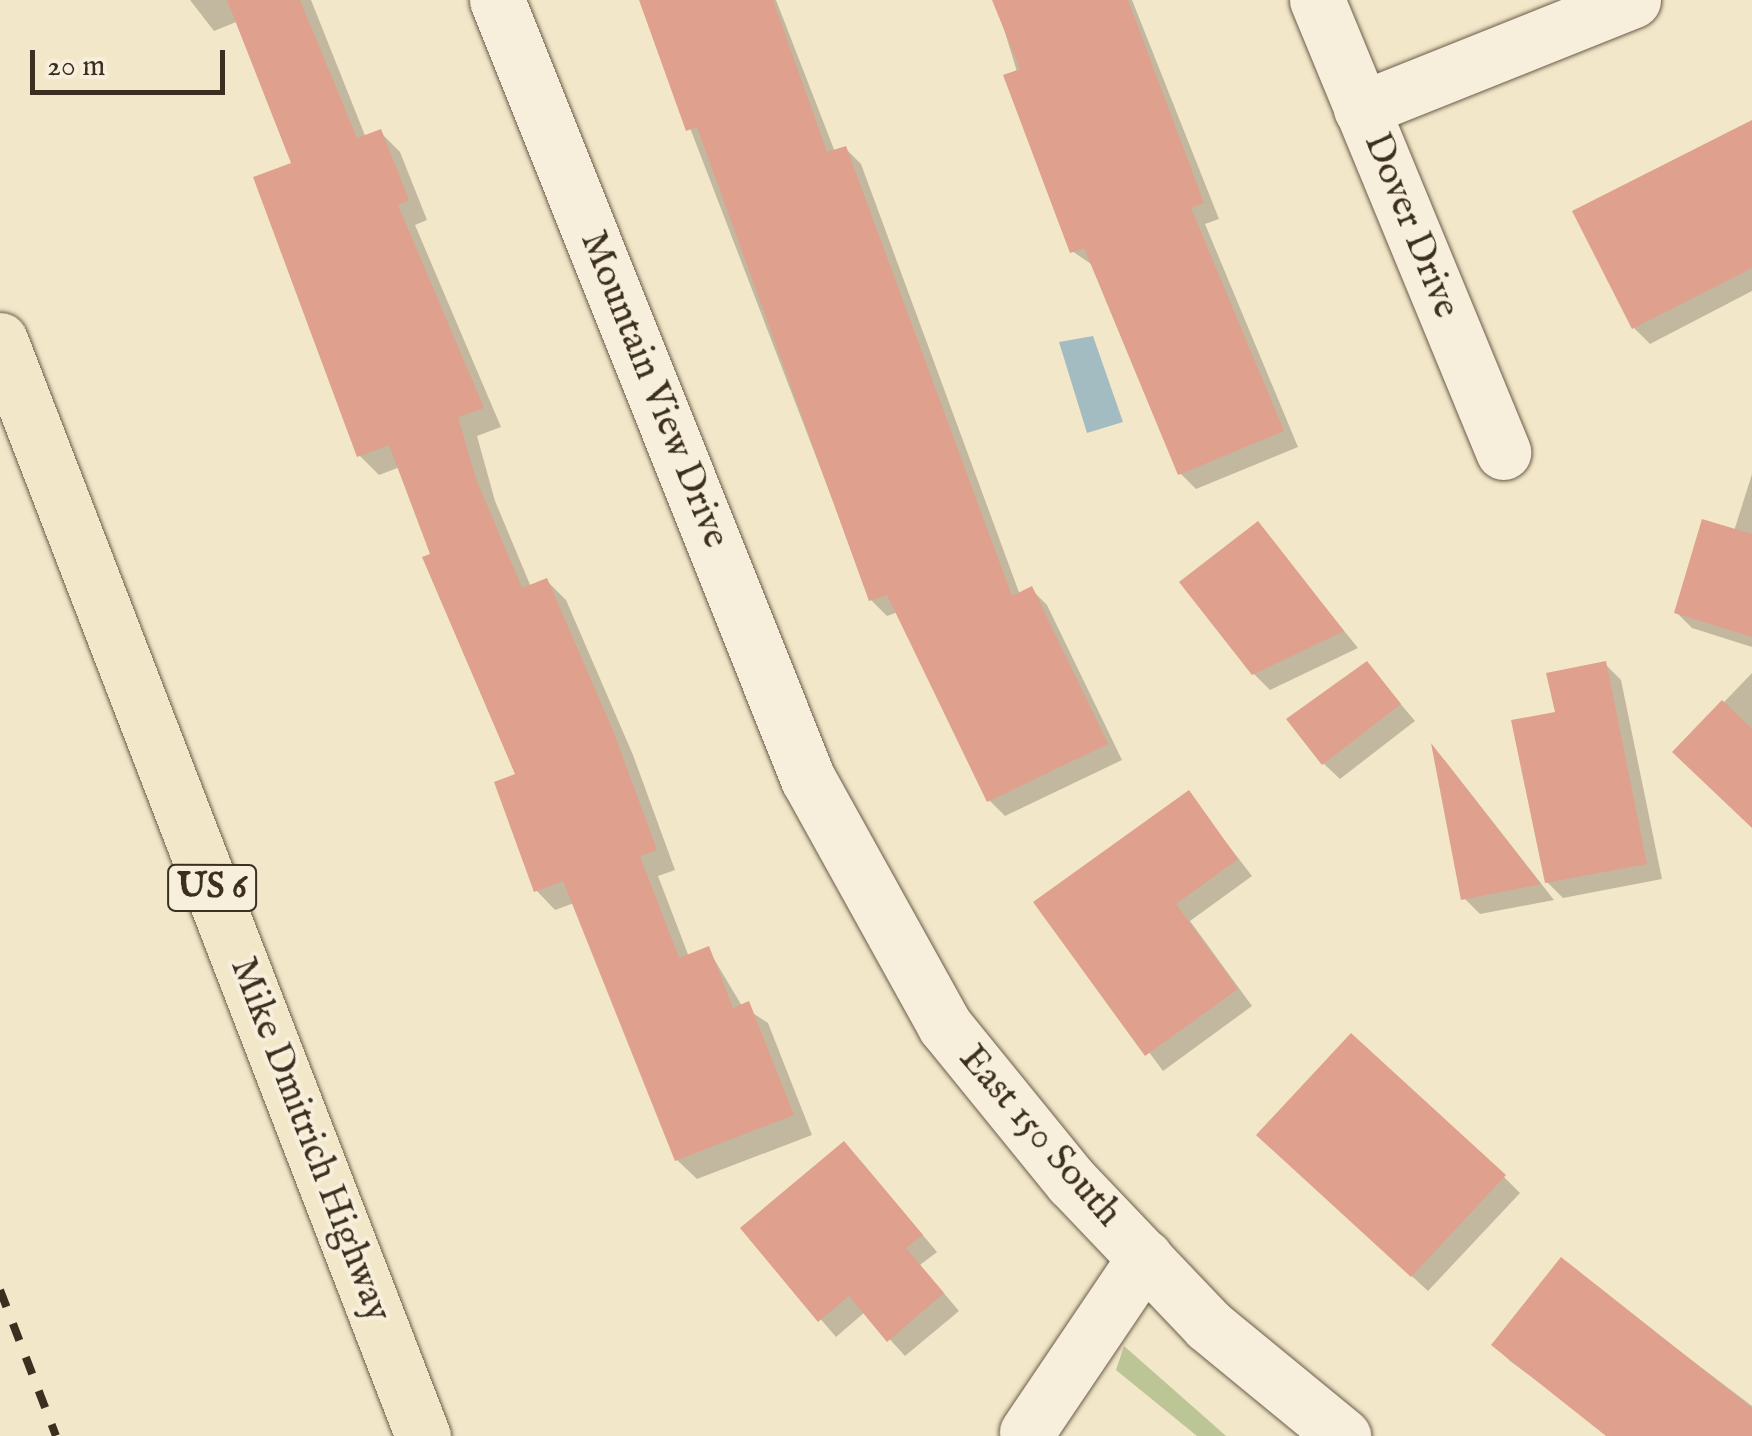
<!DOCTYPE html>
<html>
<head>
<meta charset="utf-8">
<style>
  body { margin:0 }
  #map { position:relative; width:1752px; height:1436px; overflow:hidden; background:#f3e7c9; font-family:"IM FELL English",serif }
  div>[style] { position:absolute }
  .green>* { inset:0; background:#bcc595 }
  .water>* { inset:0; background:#a2bcc2 }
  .shadow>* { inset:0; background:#0003 }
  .building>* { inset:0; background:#dfa08d }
  .roads { filter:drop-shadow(0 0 2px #6a5d4a) drop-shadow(0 0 2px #6a5d4a) }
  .minor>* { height:55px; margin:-27.5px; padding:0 27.5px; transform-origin:27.5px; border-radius:27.5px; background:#f7efdc }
  .highway>* { height:55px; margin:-27.5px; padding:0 27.5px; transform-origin:27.5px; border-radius:27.5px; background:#f3e7c9 }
  .rail>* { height:8px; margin-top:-4px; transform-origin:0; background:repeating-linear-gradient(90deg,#3d2f1f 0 18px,transparent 0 36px) }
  span { translate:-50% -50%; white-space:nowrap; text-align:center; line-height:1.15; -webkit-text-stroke:8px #f7efdc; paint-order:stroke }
  .shield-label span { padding:2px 8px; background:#f7efdc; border:2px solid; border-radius:8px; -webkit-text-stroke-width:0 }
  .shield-label { font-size:35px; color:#3d2f1f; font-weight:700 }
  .street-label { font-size:38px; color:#3d2f1f }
  .scale { position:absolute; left:30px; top:50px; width:195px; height:45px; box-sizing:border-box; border:5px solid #3d2f1f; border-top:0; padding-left:12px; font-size:30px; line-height:35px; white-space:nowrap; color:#3d2f1f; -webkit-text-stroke:8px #f7efdc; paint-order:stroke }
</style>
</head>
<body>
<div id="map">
  <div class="green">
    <div style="clip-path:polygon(1124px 1346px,1208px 1420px,1226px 1436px,1197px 1436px,1116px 1370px)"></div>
  </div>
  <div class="water">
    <div style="clip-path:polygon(1093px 336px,1123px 422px,1087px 433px,1059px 342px)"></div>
  </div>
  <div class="shadow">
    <div style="clip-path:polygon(190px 0,311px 0,366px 138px,380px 132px,400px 152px,427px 220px,415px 225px,501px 427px,477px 436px,495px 501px,531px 587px,547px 581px,566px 600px,633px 755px,675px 870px,658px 876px,689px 957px,708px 949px,742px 1006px,768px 1023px,812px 1135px,697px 1179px,677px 1160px,574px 903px,555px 910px,536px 890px,518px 776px,400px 467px,379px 475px,360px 456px,294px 165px,236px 22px,214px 31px)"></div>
    <div style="clip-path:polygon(641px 0,776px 0,835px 152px,845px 148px,861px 164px,1020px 595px,1031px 589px,1047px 605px,1122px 760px,1005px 816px,989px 800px,898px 612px,887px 616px,871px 600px)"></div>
    <div style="clip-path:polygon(995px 0,1132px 0,1219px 219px,1205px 224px,1298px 447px,1196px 489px,1180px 473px,1094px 266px,1072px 251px)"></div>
    <div style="clip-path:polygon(1752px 130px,1752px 291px,1650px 344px,1634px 328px)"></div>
    <div style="clip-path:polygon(1752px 474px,1752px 647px,1692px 628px,1676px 612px,1734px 531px)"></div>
    <div style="clip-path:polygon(1258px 524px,1358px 648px,1270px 690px,1254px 674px)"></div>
    <div style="clip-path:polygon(1367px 664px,1415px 721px,1340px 779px,1324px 764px)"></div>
    <div style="clip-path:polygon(1605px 664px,1621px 680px,1662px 879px,1563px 898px,1547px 882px,1558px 714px)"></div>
    <div style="clip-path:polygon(1752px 673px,1752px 826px,1676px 752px)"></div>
    <div style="clip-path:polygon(1435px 750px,1446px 762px,1554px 900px,1480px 914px,1464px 898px)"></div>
    <div style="clip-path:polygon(1188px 793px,1252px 876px,1190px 921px,1252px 1006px,1163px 1071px,1037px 902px)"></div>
    <div style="clip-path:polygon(1276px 1151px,1504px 1177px,1520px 1193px,1428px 1291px)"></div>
    <div style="clip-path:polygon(860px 1160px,937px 1252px,920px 1265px,959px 1311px,905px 1356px,865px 1312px,836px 1337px,743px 1228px)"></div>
    <div style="clip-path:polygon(1561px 1261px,1752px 1406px,1752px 1436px,1612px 1436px,1510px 1361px,1494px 1345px)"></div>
  </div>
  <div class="building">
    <div style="clip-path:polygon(227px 0,300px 0,357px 138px,381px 129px,409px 200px,398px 205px,484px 408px,458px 417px,476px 479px,522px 588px,547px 578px,614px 733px,657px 850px,640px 856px,679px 958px,709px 946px,733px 1008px,749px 1001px,794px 1115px,675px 1161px,563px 881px,534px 892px,494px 782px,515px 774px,422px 557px,430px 554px,389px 445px,357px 457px,253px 177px,291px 163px)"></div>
    <div style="clip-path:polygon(639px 0,773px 0,827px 152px,846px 146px,1012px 596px,1032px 586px,1108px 744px,987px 802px,887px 595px,869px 601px,697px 127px,686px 131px)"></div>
    <div style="clip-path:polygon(992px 0,1128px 0,1204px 203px,1191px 208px,1284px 431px,1178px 475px,1084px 248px,1070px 253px,1003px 75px,1020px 69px)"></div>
    <div style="clip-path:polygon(1752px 120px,1752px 268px,1632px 329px,1572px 211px)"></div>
    <div style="clip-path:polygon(1702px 519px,1752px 534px,1752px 637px,1674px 613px)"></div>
    <div style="clip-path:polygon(1258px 521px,1344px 631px,1252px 675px,1179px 582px)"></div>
    <div style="clip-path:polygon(1367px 661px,1401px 704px,1322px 765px,1286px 719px)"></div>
    <div style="clip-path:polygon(1606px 661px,1647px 864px,1545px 883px,1511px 720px,1555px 712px,1546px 673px)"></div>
    <div style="clip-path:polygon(1722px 700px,1752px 729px,1752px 828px,1672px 752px)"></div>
    <div style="clip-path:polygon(1431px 743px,1541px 884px,1461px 900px)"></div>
    <div style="clip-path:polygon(1189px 790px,1238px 859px,1176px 904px,1238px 989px,1145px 1056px,1033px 902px)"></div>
    <div style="clip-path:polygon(1351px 1033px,1506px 1175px,1411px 1277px,1256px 1135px)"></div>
    <div style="clip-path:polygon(844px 1141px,923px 1235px,906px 1248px,944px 1293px,887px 1342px,849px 1296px,818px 1322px,740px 1228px)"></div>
    <div style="clip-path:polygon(1561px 1257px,1752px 1408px,1752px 1436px,1606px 1436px,1491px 1345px)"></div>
  </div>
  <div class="roads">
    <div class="minor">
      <div style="left:497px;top:0;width:839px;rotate:68.24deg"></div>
      <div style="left:808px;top:779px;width:282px;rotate:61deg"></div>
      <div style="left:945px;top:1026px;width:201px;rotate:50.9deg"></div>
      <div style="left:1072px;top:1182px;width:197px;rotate:46.4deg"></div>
      <div style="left:1208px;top:1325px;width:175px;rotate:39.4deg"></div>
      <div style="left:1317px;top:0;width:489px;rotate:67.6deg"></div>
      <div style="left:1361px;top:109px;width:293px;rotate:-21.8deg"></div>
      <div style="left:1027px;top:1432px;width:211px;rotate:-56deg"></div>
    </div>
    <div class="highway">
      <div style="left:0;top:340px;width:1175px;rotate:68.9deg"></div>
    </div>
  </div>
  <div class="rail">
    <div style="left:0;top:1290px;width:156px;rotate:69deg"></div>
  </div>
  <div class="shield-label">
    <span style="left:212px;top:888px">US 6</span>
  </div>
  <div class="street-label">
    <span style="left:1410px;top:226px;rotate:68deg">Dover Drive</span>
    <span style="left:653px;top:390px;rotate:68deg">Mountain View Drive</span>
    <span style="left:1039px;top:1137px;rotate:49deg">East 150 South</span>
    <span style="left:309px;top:1140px;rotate:69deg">Mike Dmitrich Highway</span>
  </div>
  <div class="scale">20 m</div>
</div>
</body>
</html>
